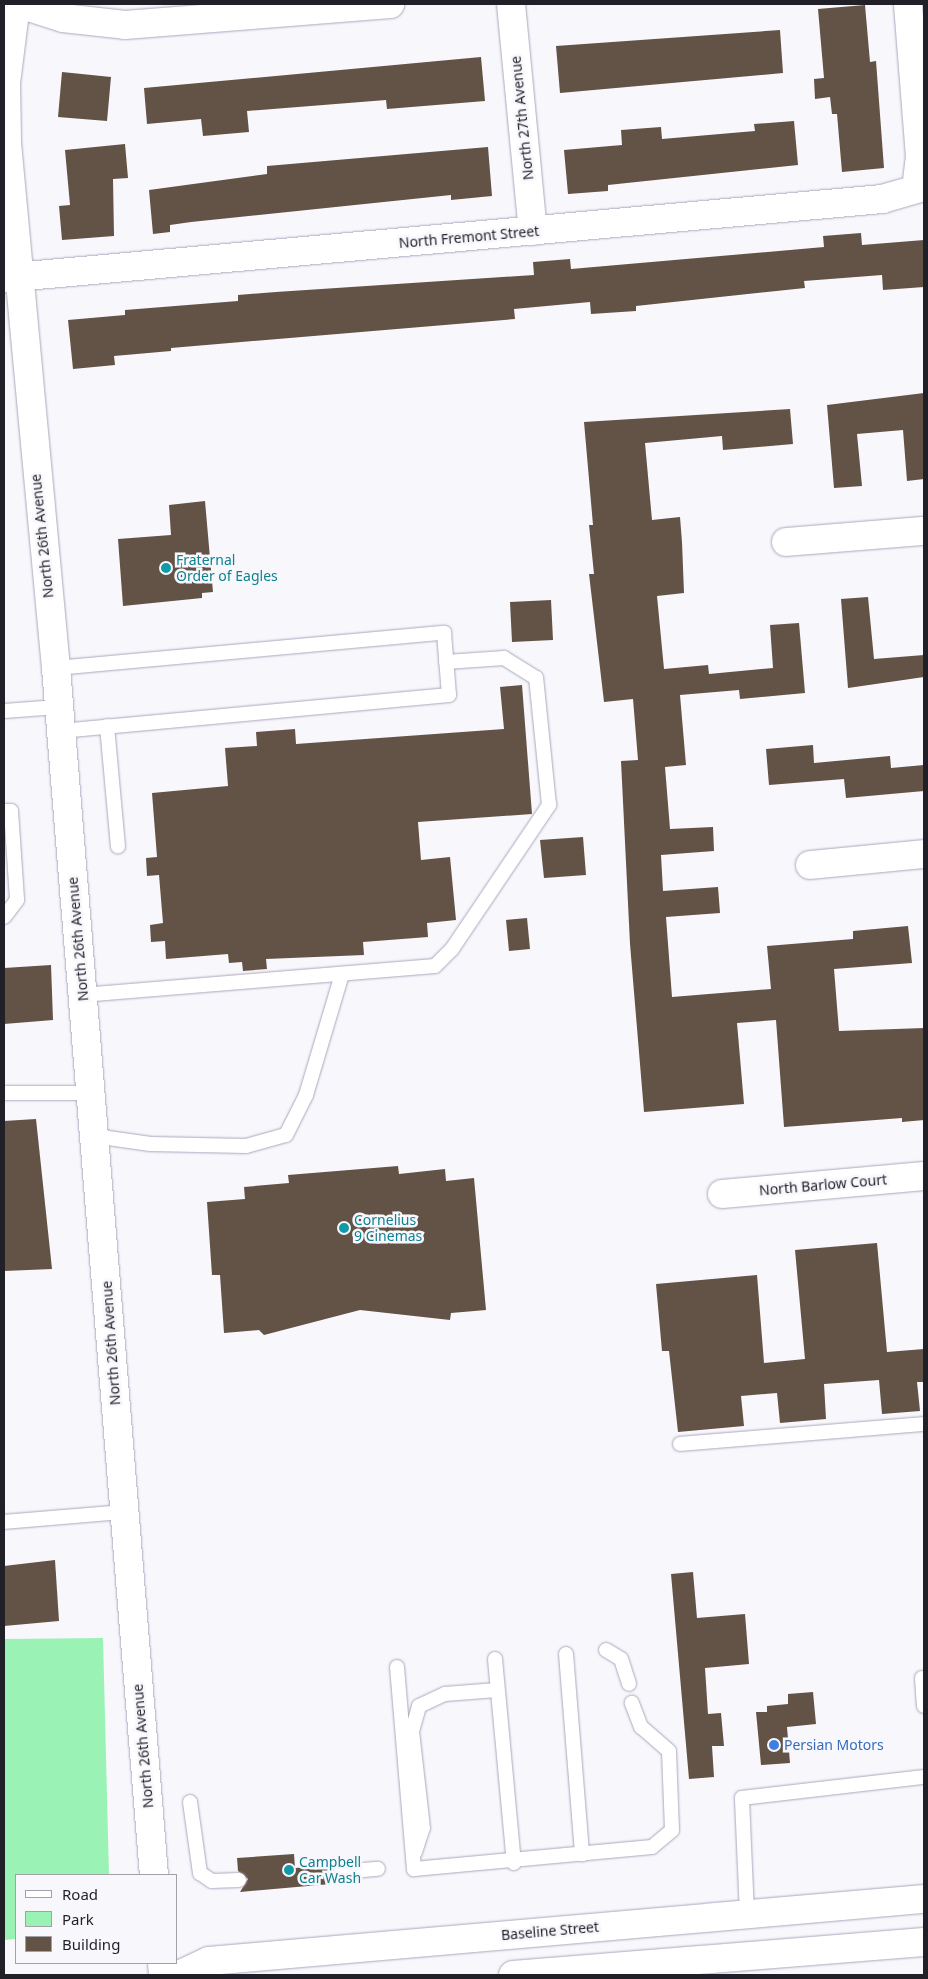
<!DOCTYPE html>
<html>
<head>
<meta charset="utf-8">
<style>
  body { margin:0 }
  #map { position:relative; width:928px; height:1979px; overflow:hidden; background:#f8f7fc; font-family:"Noto Sans",sans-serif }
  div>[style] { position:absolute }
  .green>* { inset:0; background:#9bf2b5 }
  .building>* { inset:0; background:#635246 }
  .roads { filter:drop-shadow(0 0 1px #aca7bc) drop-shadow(0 0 1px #aca7bc) }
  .service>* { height:14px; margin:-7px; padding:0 7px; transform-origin:7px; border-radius:7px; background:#fff }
  .minor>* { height:28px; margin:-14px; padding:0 14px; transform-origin:14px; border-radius:14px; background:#fff }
  .tertiary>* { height:28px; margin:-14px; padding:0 14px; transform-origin:14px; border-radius:14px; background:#fff }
  .trunk>* { height:28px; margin:-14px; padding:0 14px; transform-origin:14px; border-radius:14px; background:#fff }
  .dots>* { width:14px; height:14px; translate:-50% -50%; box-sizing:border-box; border:2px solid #f8f7fc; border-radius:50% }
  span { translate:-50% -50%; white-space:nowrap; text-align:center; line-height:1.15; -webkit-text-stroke:5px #f8f7fc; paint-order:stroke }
  .street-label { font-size:14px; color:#211f27 }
  .culture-label { font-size:14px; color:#0d838f }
  .left { translate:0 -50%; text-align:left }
  .shop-label { font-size:14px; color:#366cbe }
  .frame { position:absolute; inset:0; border:5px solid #211f27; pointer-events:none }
  .legend { position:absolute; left:15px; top:1874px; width:162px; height:90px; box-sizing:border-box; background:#f8f7fc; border:1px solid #a2a1a7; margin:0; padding:6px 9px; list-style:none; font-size:15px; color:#211f27 }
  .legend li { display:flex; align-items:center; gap:10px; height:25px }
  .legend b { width:25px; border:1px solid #a2a1a7 }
</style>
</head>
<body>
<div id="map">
  <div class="green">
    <div style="clip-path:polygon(103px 1638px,109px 1875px,16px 1875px,16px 1939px,4px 1940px,4px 1639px)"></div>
  </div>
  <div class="building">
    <div style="clip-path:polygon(865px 5px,870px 62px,876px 61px,884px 168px,842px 172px,837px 114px,832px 114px,830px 97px,815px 99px,814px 79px,824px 78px,818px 9px)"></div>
    <div style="clip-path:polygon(780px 30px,783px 73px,560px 93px,556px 46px)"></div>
    <div style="clip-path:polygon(481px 57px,485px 101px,387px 109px,386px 100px,247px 111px,249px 132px,203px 136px,201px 119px,147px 124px,144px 88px)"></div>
    <div style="clip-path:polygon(62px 72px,111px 77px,107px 121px,58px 117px)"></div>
    <div style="clip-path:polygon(794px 121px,798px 165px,608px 185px,608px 191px,568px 194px,564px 150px,622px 145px,621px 130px,661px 127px,662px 139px,755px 131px,754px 124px)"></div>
    <div style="clip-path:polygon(125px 144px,128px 178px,113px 179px,114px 236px,62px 240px,59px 206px,70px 205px,65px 150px)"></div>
    <div style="clip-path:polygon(488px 147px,492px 196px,451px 200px,451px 195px,191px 222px,170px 225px,170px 232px,153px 234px,149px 190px,267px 174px,267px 166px)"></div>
    <div style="clip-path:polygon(861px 233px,862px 245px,924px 240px,924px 287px,883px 290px,882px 275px,804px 281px,805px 288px,636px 306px,636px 311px,591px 314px,590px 302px,514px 309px,515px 319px,171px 348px,171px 351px,114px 356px,115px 365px,73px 369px,68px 320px,125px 315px,125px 310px,238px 301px,238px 295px,276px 292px,534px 275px,533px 262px,570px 259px,571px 269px,824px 247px,823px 236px)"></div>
    <div style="clip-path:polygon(924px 393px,924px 479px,907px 481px,903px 430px,857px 434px,862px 486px,834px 488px,827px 405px)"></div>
    <div style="clip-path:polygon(790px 409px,793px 444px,723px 450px,722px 436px,645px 443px,652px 520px,680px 517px,682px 542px,684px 593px,657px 596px,664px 669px,708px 665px,709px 674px,773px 668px,770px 625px,799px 623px,805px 693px,740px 699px,739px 690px,680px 695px,686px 765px,665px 767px,670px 829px,713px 827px,714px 851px,661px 855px,663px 891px,718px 887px,720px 913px,666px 917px,672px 997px,771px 989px,767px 946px,853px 939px,853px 931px,908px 926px,912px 963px,834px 969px,839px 1031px,924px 1028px,924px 1120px,902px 1122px,902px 1118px,784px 1127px,776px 1020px,737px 1023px,744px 1104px,644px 1112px,630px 944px,621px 761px,638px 760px,633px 699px,604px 702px,589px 574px,594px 574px,589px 525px,593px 525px,584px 422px)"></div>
    <div style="clip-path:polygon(205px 501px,213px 592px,202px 593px,202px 598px,123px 606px,118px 539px,171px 535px,169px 505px)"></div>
    <div style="clip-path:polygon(868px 597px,874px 659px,924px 655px,924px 677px,848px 688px,841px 599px)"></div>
    <div style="clip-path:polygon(551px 600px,553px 640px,512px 642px,510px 602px)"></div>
    <div style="clip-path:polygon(522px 685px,532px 814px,418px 822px,421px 860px,450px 857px,456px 920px,427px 923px,428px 937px,363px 942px,364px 955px,266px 959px,267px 969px,243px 971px,242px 962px,229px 963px,228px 954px,166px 959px,165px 941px,151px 942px,150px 925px,163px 923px,159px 875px,147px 876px,146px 858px,157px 857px,152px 793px,228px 786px,225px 748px,257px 746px,256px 732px,295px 729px,296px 744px,504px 729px,500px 687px)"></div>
    <div style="clip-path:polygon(813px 745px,814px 763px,890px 756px,891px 768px,924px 765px,924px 791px,846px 798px,844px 779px,769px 785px,766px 749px)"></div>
    <div style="clip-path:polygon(583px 837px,586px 875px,544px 878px,540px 840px)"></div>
    <div style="clip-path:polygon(527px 918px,530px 949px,509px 951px,506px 920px)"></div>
    <div style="clip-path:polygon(51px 965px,53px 1020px,4px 1024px,4px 968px)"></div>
    <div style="clip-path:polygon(36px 1119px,52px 1269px,4px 1271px,4px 1121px)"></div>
    <div style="clip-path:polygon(398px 1166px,399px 1174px,445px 1169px,446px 1181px,474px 1178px,486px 1310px,451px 1313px,450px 1320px,360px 1310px,264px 1335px,259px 1330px,224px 1333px,220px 1275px,212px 1275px,207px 1202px,245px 1199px,244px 1187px,289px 1183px,288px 1175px)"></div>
    <div style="clip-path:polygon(877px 1243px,887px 1352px,924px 1349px,924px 1382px,917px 1382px,920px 1411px,882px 1414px,879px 1380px,824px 1384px,826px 1419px,780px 1423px,777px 1393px,741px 1396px,744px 1426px,678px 1432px,669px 1351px,662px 1351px,656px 1284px,757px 1275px,764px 1363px,805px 1359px,795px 1250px)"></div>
    <div style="clip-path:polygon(55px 1560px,59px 1621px,4px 1626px,4px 1566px)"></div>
    <div style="clip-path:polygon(693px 1572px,697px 1618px,745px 1614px,749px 1664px,705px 1668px,708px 1714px,721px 1713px,724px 1746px,712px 1746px,714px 1777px,689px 1779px,671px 1574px)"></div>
    <div style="clip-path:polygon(813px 1692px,816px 1724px,787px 1727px,790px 1763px,761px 1765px,756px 1712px,767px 1712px,767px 1706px,788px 1704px,788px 1694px)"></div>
    <div style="clip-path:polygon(294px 1854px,295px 1868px,336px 1865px,332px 1873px,342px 1883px,240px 1892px,248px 1879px,238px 1871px,237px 1858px)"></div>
  </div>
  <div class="roads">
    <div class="service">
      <div style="left:56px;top:668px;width:390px;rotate:-5.2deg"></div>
      <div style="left:444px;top:633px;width:62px;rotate:85.4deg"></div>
      <div style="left:449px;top:695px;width:390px;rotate:174.7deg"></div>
      <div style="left:4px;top:711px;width:54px;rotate:-4.2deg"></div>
      <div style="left:107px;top:726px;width:121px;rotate:84.8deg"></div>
      <div style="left:4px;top:811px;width:7px"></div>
      <div style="left:11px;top:811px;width:89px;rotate:86.1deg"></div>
      <div style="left:17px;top:900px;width:21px;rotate:127deg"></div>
      <div style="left:82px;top:995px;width:354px;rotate:-4.7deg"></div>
      <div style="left:435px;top:966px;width:24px;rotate:-45deg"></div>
      <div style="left:452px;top:949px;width:174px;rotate:-56deg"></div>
      <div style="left:549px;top:805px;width:128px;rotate:-95.8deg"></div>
      <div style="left:536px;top:678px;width:38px;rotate:-148deg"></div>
      <div style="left:504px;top:658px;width:58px;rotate:176.1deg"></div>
      <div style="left:4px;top:1093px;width:87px"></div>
      <div style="left:94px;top:1136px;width:57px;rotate:8.1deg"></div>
      <div style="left:150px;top:1144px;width:96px;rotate:1.2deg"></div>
      <div style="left:246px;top:1146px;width:41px;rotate:-15.4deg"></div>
      <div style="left:286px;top:1135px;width:45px;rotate:-63.4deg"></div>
      <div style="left:306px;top:1095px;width:126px;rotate:-73.4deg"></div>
      <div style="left:680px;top:1444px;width:245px;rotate:-4.7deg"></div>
      <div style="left:4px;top:1522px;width:120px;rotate:-4.8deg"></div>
      <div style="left:606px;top:1650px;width:17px;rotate:31deg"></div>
      <div style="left:621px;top:1659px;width:26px;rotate:72deg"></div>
      <div style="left:566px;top:1654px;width:201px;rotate:85.4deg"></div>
      <div style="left:495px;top:1659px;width:205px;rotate:84.7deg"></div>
      <div style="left:397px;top:1667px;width:203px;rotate:85.2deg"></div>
      <div style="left:414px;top:1869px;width:239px;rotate:-5.3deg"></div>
      <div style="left:652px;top:1847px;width:26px;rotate:-40deg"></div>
      <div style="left:672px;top:1830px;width:79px;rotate:-92.2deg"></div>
      <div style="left:669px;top:1751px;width:37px;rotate:-139deg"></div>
      <div style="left:641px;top:1727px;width:26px;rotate:-111deg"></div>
      <div style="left:922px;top:1678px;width:28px;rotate:86deg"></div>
      <div style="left:190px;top:1802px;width:72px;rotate:82deg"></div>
      <div style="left:200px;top:1873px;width:14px;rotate:34deg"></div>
      <div style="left:212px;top:1881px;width:27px;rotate:-2deg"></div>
      <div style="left:415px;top:1852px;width:25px;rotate:-72deg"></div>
      <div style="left:423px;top:1828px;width:98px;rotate:-96.5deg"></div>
      <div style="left:412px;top:1731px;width:26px;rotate:-74deg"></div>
      <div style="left:419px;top:1706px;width:29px;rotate:-25deg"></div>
      <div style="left:445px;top:1694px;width:52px;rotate:-4.4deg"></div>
      <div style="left:341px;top:1872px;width:37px;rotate:-5deg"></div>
      <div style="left:747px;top:1914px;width:116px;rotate:-92.5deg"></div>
      <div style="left:742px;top:1798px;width:183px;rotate:-6.6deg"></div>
    </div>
    <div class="minor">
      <div style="left:19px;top:4px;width:46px;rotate:17.7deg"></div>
      <div style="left:63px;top:18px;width:62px;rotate:6.4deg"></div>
      <div style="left:125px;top:25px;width:266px;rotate:-4.5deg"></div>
      <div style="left:511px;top:4px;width:228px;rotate:84.5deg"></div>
      <div style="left:4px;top:278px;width:882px;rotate:-5.14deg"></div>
      <div style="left:882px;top:199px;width:35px;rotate:-16deg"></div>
      <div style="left:916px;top:189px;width:32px;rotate:-83deg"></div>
      <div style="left:920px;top:157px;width:153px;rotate:-94.5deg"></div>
      <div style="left:786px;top:542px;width:138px;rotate:-4.6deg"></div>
      <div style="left:810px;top:865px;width:115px;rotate:-5.5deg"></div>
      <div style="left:722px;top:1194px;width:203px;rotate:-5.1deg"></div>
    </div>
    <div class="tertiary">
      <div style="left:16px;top:4px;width:80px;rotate:97.2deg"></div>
      <div style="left:6px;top:83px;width:60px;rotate:89deg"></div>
      <div style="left:7px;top:143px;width:527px;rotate:84.67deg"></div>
      <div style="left:56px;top:668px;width:1211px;rotate:85.36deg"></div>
      <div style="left:162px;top:1963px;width:12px;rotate:85deg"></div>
    </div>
    <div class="trunk">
      <div style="left:179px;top:1975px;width:33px;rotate:-25deg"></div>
      <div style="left:209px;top:1961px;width:718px;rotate:-4.96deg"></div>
      <div style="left:513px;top:1975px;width:412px;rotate:-4.6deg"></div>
    </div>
  </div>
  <div class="dots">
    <div style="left:166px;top:568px;background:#0f9aa8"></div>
    <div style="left:344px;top:1228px;background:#0f9aa8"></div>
    <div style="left:774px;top:1745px;background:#3f7fe0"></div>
    <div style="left:289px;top:1870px;background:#0f9aa8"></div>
  </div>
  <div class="street-label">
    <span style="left:522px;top:118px;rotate:-96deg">North 27th Avenue</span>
    <span style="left:469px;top:237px;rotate:-5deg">North Fremont Street</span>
    <span style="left:42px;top:536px;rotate:-96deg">North 26th Avenue</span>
    <span style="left:78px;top:939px;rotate:-95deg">North 26th Avenue</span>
    <span style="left:823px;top:1185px;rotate:-5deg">North Barlow Court</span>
    <span style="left:111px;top:1343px;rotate:-94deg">North 26th Avenue</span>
    <span style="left:143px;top:1746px;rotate:-95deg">North 26th Avenue</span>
    <span style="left:550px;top:1931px;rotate:-5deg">Baseline Street</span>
  </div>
  <div class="culture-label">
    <span class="left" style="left:176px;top:568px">Fraternal<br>Order of Eagles</span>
    <span class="left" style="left:354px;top:1228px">Cornelius<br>9 Cinemas</span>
    <span class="left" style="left:299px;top:1870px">Campbell<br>Car Wash</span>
  </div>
  <div class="shop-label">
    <span class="left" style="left:784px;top:1745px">Persian Motors</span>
  </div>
  <div class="frame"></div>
  <ul class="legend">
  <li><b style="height:6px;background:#fff"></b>Road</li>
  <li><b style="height:14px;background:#9bf2b5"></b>Park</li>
  <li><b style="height:14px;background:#635246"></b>Building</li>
  </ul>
</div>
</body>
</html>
